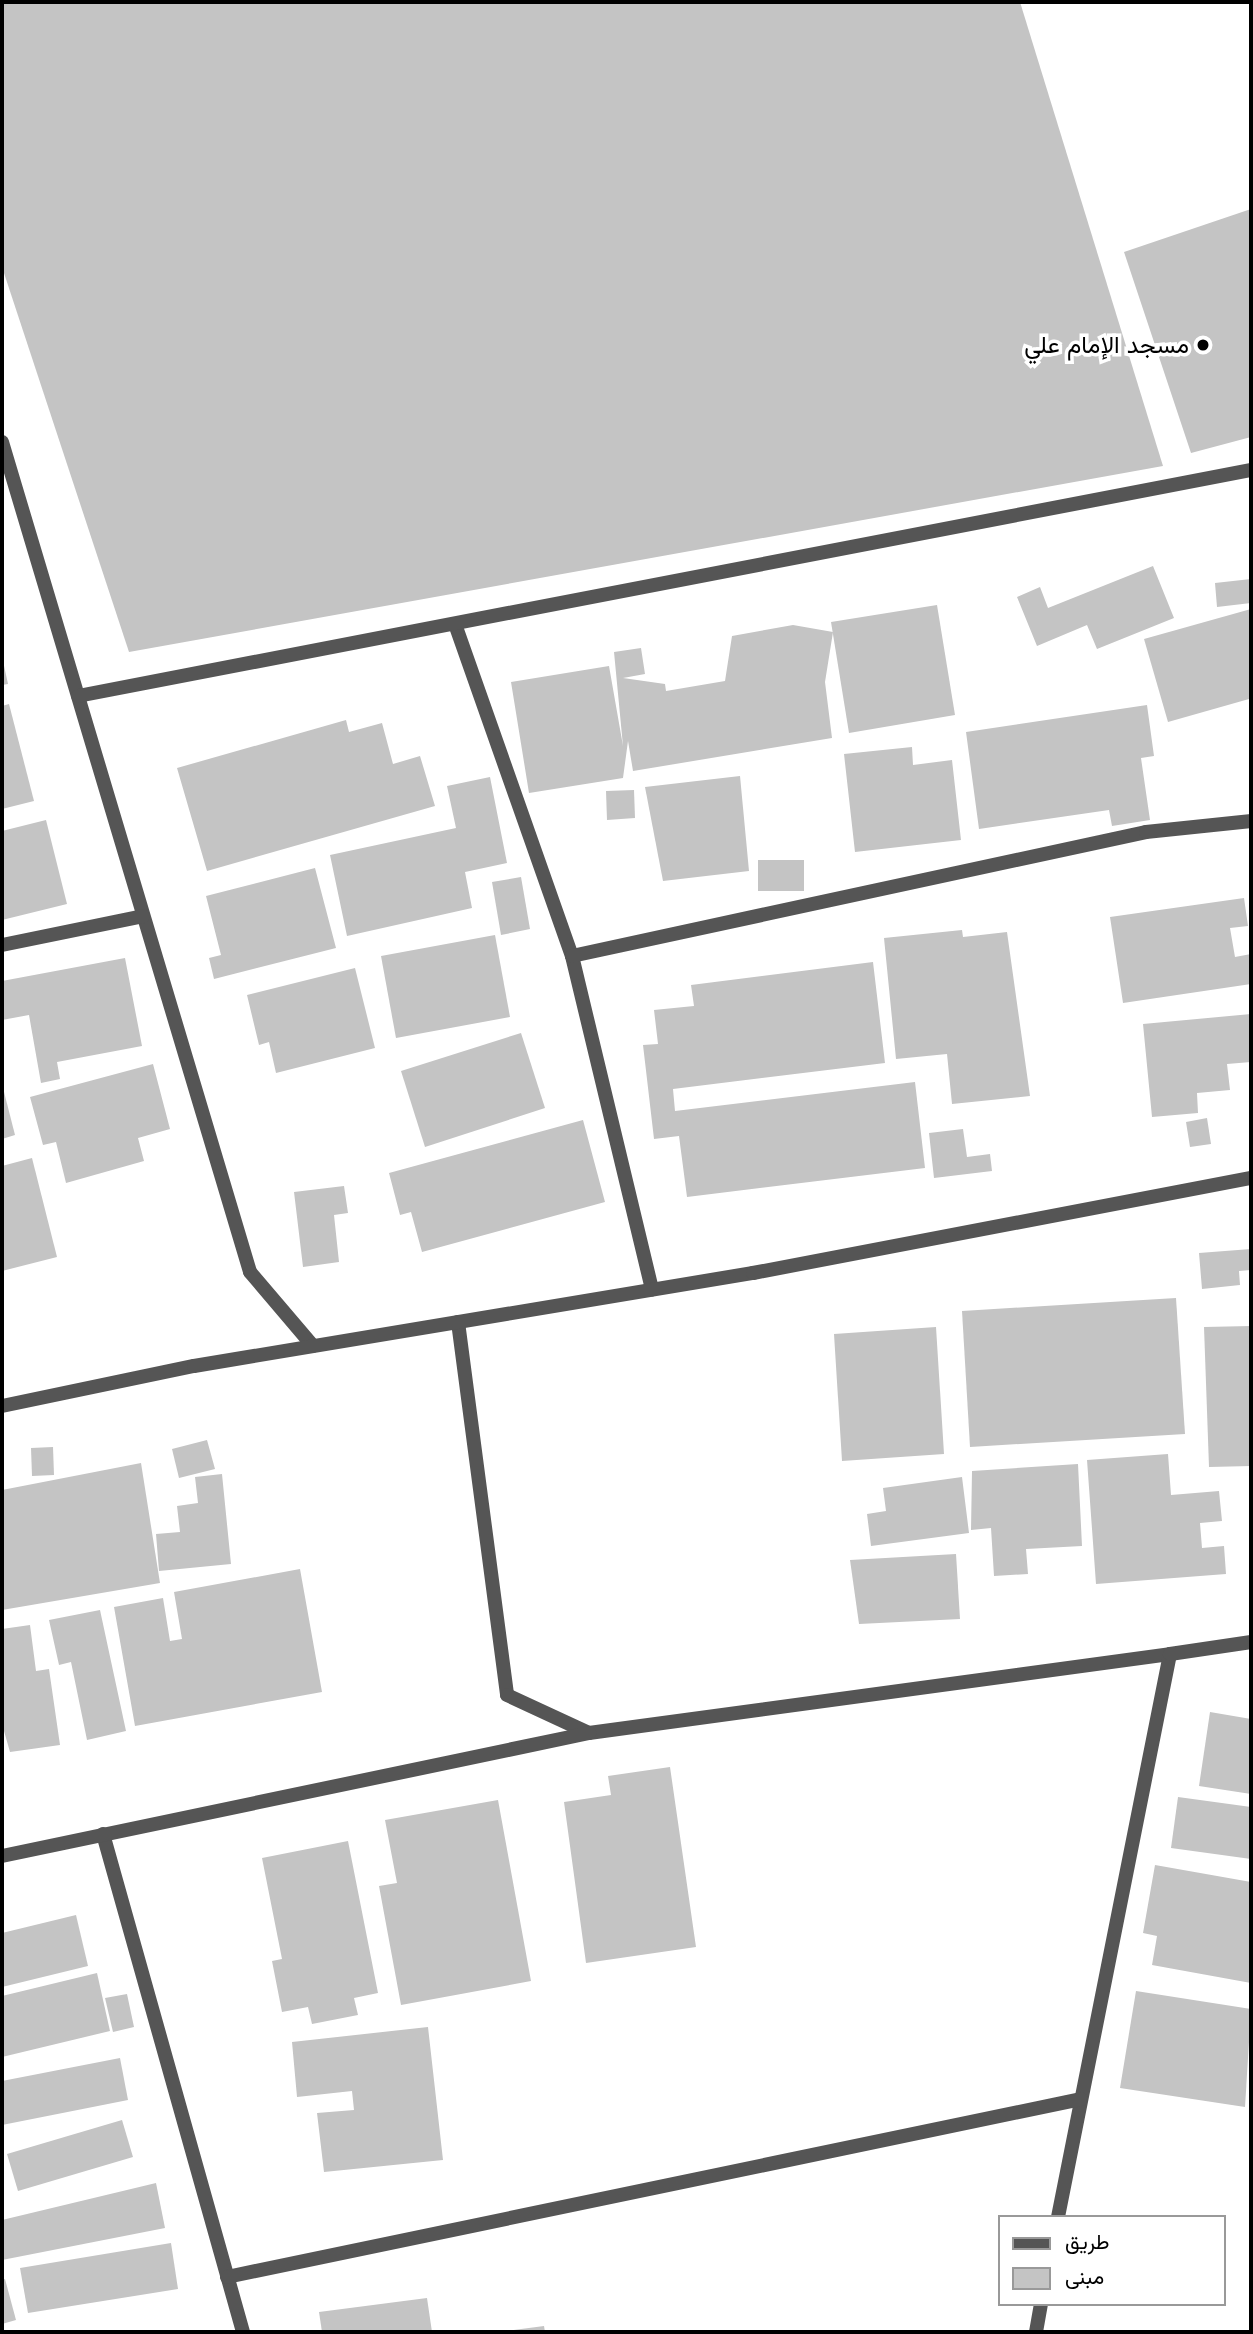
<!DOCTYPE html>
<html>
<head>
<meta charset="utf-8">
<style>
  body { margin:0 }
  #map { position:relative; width:1253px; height:2334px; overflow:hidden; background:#fff; font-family:Jost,Vazirmatn,sans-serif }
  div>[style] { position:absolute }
  .building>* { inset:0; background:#c4c4c4 }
  .street>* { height:14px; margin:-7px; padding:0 7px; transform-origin:7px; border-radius:7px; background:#555 }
  .dots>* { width:19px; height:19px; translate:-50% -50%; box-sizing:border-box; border:4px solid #fff; border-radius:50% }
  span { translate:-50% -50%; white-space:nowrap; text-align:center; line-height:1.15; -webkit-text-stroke:7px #fff; paint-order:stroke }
  .poi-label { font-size:24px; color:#000 }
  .right { translate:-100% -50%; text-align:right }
  .frame { position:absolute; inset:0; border:4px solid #000; pointer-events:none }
  .legend { position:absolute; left:998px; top:2215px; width:228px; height:91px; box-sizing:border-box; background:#fff; border:2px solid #999; margin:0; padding:9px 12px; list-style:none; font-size:21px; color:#000 }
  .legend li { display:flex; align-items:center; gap:14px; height:35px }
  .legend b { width:35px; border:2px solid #999 }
</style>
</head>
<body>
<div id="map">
  <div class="building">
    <div style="clip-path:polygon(2px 2px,1020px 2px,1163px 466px,129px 652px,2px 267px)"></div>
    <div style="clip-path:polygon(1251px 209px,1251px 437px,1191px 453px,1124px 252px)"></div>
    <div style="clip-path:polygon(1153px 566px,1174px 618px,1097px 649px,1087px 625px,1037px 646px,1017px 597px,1040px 587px,1048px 608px)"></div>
    <div style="clip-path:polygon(1251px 579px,1251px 603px,1217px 607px,1215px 583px)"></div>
    <div style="clip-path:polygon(937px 605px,955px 715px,849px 733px,831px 622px)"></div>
    <div style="clip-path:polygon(1251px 609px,1249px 699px,1168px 722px,1144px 639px)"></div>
    <div style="clip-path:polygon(793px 625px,833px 632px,825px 682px,832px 738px,633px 771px,628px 741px,623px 778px,529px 793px,511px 682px,609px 666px,623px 746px,614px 652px,641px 648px,645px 674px,623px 678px,665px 684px,666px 691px,725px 681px,732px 636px)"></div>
    <div style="clip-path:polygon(3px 661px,8px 684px,2px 685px,2px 662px)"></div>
    <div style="clip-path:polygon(9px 704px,34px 801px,2px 809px,2px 706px)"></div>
    <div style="clip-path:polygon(1147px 705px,1154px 756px,1141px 758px,1150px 820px,1112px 826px,1109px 810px,979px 829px,966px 732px)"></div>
    <div style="clip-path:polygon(346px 720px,349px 732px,382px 723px,393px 764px,420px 756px,435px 806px,207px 871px,177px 768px)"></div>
    <div style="clip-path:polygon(912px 747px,913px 765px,952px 760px,961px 840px,855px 852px,844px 754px)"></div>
    <div style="clip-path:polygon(740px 776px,749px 871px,663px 881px,645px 787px)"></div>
    <div style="clip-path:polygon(490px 777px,507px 863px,465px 872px,472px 908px,347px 936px,330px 855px,456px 828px,447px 786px)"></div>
    <div style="clip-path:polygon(634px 790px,635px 818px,607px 820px,606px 791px)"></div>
    <div style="clip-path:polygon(46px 820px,67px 904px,2px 920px,2px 831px)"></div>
    <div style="clip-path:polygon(758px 860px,804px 860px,804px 891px,758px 891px)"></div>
    <div style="clip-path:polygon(315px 868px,336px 948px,214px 979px,209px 958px,221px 955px,206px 896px)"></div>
    <div style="clip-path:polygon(521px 877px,530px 929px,501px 935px,492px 882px)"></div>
    <div style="clip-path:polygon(1244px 898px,1248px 926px,1230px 928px,1235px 957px,1251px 954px,1251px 984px,1123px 1003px,1110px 917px)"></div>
    <div style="clip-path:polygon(962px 930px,963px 937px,1007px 932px,1030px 1096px,952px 1104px,947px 1054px,896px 1059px,884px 938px)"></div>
    <div style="clip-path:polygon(495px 935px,510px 1017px,396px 1038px,381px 956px)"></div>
    <div style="clip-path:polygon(125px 958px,142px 1046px,57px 1062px,60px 1079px,41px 1083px,29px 1015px,2px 1020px,2px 981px)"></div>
    <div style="clip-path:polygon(873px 962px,885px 1063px,673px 1089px,675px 1111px,915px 1082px,925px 1168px,687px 1197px,679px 1136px,654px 1139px,643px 1045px,658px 1044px,654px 1010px,694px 1006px,691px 985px)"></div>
    <div style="clip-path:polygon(355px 968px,375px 1048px,276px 1073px,269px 1042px,259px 1045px,247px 995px)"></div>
    <div style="clip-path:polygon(1251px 1014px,1251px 1062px,1227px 1064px,1230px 1090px,1197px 1093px,1198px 1113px,1152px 1117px,1143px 1024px)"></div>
    <div style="clip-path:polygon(521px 1033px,545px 1108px,425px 1147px,401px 1071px)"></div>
    <div style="clip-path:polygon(153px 1064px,170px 1129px,138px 1138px,144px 1161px,66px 1183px,56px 1142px,43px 1145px,30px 1097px)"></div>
    <div style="clip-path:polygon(2px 1084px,15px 1135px,2px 1139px)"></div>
    <div style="clip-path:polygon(1207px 1118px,1211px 1144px,1190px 1147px,1186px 1122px)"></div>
    <div style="clip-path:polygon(583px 1120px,605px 1202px,422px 1252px,411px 1212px,400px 1215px,389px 1173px)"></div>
    <div style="clip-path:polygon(963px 1129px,967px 1157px,990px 1154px,992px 1171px,934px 1178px,929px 1133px)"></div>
    <div style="clip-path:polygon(32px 1158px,57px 1257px,2px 1271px,2px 1166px)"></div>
    <div style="clip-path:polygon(344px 1186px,348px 1213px,334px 1215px,339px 1262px,303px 1267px,294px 1192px)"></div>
    <div style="clip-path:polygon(1251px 1249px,1251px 1270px,1239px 1271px,1240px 1285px,1202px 1289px,1199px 1253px)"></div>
    <div style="clip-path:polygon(1176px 1298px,1185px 1434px,970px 1447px,962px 1311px)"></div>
    <div style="clip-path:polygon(1251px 1326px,1251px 1466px,1209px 1467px,1204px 1327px)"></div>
    <div style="clip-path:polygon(936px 1327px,944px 1454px,842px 1461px,834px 1334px)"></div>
    <div style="clip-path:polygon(207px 1440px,215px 1469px,179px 1478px,172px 1449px)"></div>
    <div style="clip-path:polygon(53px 1447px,54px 1475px,32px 1476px,31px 1448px)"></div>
    <div style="clip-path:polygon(1168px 1454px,1171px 1495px,1219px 1491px,1222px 1521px,1200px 1523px,1202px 1548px,1224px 1546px,1226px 1574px,1096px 1584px,1087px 1460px)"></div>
    <div style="clip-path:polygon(141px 1463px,160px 1583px,2px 1610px,2px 1490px)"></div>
    <div style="clip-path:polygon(1078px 1464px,1082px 1546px,1026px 1549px,1028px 1574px,994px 1576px,991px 1528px,971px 1530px,972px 1471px)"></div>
    <div style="clip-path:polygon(222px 1474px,231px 1564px,159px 1571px,156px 1534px,180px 1532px,177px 1506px,198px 1503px,195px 1477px)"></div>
    <div style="clip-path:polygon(962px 1477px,969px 1533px,871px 1546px,867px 1514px,886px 1511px,883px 1488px)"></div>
    <div style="clip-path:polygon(956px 1554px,960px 1619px,859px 1624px,850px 1560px)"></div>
    <div style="clip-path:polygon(300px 1569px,322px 1692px,135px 1726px,114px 1607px,163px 1598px,170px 1641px,182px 1639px,174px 1592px)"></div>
    <div style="clip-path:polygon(100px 1610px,126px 1731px,87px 1740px,71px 1662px,59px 1665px,49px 1620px)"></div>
    <div style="clip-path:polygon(30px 1625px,36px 1671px,49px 1669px,60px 1745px,10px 1752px,2px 1724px,2px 1629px)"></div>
    <div style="clip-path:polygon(1210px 1712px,1251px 1719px,1251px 1794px,1199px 1786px)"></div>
    <div style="clip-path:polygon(670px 1767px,696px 1947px,586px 1963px,564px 1802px,611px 1795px,608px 1776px)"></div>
    <div style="clip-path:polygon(1178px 1797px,1251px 1807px,1251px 1859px,1171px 1848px)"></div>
    <div style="clip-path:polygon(498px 1800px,531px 1981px,401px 2005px,379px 1886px,397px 1883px,385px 1820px)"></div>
    <div style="clip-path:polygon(348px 1841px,378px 1993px,354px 1998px,358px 2015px,312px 2024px,308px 2007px,282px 2012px,272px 1961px,282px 1959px,262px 1858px)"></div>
    <div style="clip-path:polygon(1155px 1865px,1251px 1882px,1251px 1983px,1152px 1965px,1157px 1936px,1143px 1933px)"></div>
    <div style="clip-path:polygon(76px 1915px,88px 1966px,2px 1987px,2px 1933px)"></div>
    <div style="clip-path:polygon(97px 1973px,110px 2031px,2px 2057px,2px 1996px)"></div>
    <div style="clip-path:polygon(1136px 1991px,1251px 2009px,1245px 2107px,1120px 2088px)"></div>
    <div style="clip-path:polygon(127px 1994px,134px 2027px,113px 2032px,105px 1998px)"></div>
    <div style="clip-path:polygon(428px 2027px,443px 2160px,324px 2172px,317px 2113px,354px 2110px,352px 2091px,297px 2097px,292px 2042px)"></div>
    <div style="clip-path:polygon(120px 2058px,128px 2100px,2px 2125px,2px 2081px)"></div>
    <div style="clip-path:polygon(122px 2120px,133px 2157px,18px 2191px,7px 2154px)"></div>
    <div style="clip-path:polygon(156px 2183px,165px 2228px,2px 2260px,2px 2220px)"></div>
    <div style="clip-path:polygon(171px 2243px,178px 2289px,28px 2313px,20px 2268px)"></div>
    <div style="clip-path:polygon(5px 2279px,16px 2320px,2px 2324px,2px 2280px)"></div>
    <div style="clip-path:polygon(427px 2298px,432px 2332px,322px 2332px,319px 2312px)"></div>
    <div style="clip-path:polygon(544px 2326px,545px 2332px,508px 2332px,507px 2331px)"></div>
  </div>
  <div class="street">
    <div style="left:2px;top:442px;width:866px;rotate:73.36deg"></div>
    <div style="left:250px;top:1272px;width:97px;rotate:49.6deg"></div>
    <div style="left:455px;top:624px;width:352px;rotate:70.6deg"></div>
    <div style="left:572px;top:956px;width:343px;rotate:76.5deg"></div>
    <div style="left:78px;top:696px;width:1195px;rotate:-10.91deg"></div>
    <div style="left:2px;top:945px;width:144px;rotate:-11.6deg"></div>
    <div style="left:572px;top:956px;width:587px;rotate:-12.19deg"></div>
    <div style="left:1146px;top:832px;width:106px;rotate:-6deg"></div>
    <div style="left:458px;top:1322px;width:376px;rotate:82.5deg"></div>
    <div style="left:507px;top:1695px;width:90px;rotate:24.9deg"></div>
    <div style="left:589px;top:1733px;width:586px;rotate:-7.74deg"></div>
    <div style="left:2px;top:1406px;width:196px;rotate:-11.8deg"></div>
    <div style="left:194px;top:1366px;width:567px;rotate:-9.45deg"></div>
    <div style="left:753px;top:1273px;width:507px;rotate:-10.8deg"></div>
    <div style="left:103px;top:1834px;width:517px;rotate:74.3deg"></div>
    <div style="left:2px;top:1856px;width:600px;rotate:-11.83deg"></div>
    <div style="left:1058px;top:2217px;width:574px;rotate:-78.75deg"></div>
    <div style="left:1170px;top:1654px;width:82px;rotate:-8.4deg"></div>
    <div style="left:227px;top:2277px;width:872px;rotate:-11.77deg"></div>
    <div style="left:1036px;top:2332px;width:28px;rotate:-80deg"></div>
  </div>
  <div class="dots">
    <div style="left:1203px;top:345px;background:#000"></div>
  </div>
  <div class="poi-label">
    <span class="right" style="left:1189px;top:345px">مسجد الإمام علي</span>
  </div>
  <div class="frame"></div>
  <ul class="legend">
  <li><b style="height:9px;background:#555"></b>طريق</li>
  <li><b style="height:19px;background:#c4c4c4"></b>مبنى</li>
  </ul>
</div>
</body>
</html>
